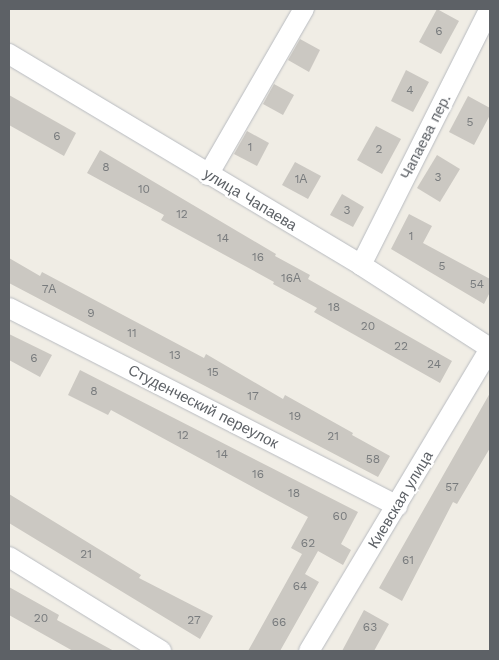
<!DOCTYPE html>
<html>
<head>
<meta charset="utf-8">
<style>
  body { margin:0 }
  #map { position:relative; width:499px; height:660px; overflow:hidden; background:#f0ede5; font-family:"Work Sans",sans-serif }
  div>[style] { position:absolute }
  .building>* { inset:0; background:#cbc8c2 }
  .roads { filter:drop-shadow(0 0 1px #b8bbc0) drop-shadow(0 0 1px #b8bbc0) }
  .street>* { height:20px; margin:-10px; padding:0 10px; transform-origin:10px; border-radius:10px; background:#fff }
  span { translate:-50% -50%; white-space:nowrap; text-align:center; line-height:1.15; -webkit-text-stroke:4.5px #fff; paint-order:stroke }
  .number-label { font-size:12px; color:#787b7d }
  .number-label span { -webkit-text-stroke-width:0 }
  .street-label { font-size:15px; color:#5d6166 }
  .frame { position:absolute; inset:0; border:10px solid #5d6166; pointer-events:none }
</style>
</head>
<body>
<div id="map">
  <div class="building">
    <div style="clip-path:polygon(437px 9px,459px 21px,441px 54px,419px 42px)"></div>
    <div style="clip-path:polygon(300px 39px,320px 50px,309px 72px,288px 60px)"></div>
    <div style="clip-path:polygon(406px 70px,429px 82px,413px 112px,391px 101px)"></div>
    <div style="clip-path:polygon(274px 84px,294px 95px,283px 115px,263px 104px)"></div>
    <div style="clip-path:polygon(9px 95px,76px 133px,64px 156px,9px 125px)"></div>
    <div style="clip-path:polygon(468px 96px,490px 108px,490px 115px,474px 145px,449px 132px)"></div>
    <div style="clip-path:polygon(376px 126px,401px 139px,382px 174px,357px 160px)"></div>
    <div style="clip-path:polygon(247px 131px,269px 143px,257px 166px,234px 154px)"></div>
    <div style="clip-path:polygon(100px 150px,276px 254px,275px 256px,310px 275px,308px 279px,452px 361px,440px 383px,314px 312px,317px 308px,273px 284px,274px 282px,161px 220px,164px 215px,87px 173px)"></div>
    <div style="clip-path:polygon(437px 155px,460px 169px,440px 202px,417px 188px)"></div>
    <div style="clip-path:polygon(295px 162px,321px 176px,308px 199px,282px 185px)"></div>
    <div style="clip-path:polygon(342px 194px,364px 207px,353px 227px,330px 215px)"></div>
    <div style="clip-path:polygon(409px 214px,432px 226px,423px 243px,490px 279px,490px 292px,484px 304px,391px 249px)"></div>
    <div style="clip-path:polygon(9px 258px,40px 276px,42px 272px,204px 358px,206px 354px,283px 399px,285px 395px,353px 433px,352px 435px,390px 456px,378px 477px,9px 283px)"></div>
    <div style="clip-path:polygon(9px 334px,52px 355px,40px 377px,9px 360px)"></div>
    <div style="clip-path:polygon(80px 370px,358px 512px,341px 544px,351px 550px,343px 565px,318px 551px,305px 574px,319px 582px,280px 651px,248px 651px,302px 554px,291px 548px,308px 517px,111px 410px,108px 415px,68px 395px)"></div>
    <div style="clip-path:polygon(490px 393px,490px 448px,457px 504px,453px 502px,402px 601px,379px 588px)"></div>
    <div style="clip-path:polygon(9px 494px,141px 575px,139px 578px,213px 616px,200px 639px,9px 523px)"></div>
    <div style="clip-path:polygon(9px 587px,59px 615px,57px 620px,114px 651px,73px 651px,9px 615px)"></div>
    <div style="clip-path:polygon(364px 610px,389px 624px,374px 651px,342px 651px)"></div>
  </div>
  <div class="roads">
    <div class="street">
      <div style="left:9px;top:54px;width:410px;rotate:30.9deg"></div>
      <div style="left:361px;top:265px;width:153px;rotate:32.8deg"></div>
      <div style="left:208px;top:175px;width:192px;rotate:-60deg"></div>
      <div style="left:361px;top:265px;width:287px;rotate:-63.3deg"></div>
      <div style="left:9px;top:308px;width:436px;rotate:27deg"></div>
      <div style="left:9px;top:557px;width:179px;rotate:31.7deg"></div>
      <div style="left:309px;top:651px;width:353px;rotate:-59.1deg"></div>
    </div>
  </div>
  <div class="number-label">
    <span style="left:439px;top:32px">6</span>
    <span style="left:410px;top:91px">4</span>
    <span style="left:470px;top:123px">5</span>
    <span style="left:57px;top:137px">6</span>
    <span style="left:250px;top:148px">1</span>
    <span style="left:379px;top:150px">2</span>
    <span style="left:106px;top:168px">8</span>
    <span style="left:438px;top:178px">3</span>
    <span style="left:301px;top:180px">1А</span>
    <span style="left:144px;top:190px">10</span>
    <span style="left:347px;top:211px">3</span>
    <span style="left:182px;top:215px">12</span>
    <span style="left:411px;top:237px">1</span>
    <span style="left:223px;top:239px">14</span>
    <span style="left:258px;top:258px">16</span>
    <span style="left:442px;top:267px">5</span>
    <span style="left:291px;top:279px">16А</span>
    <span style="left:477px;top:285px">54</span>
    <span style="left:49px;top:290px">7А</span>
    <span style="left:334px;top:308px">18</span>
    <span style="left:91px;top:314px">9</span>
    <span style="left:368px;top:327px">20</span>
    <span style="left:132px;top:334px">11</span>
    <span style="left:401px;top:347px">22</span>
    <span style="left:175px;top:356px">13</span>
    <span style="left:34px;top:359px">6</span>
    <span style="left:434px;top:365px">24</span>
    <span style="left:213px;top:373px">15</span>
    <span style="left:94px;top:392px">8</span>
    <span style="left:253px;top:397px">17</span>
    <span style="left:295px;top:417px">19</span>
    <span style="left:183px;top:436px">12</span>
    <span style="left:333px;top:437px">21</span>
    <span style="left:222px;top:455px">14</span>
    <span style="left:373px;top:460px">58</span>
    <span style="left:258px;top:475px">16</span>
    <span style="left:452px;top:488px">57</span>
    <span style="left:294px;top:494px">18</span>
    <span style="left:340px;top:517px">60</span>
    <span style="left:308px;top:544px">62</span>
    <span style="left:86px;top:555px">21</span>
    <span style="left:408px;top:561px">61</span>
    <span style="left:300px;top:587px">64</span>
    <span style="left:41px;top:619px">20</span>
    <span style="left:194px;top:621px">27</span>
    <span style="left:279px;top:623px">66</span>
    <span style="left:370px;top:628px">63</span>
  </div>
  <div class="street-label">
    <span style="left:426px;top:137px;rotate:-63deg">Чапаева пер.</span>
    <span style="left:250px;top:200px;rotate:31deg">улица Чапаева</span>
    <span style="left:203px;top:407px;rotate:27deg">Студенческий переулок</span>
    <span style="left:401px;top:500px;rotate:-59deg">Киевская улица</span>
  </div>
  <div class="frame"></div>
</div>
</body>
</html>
